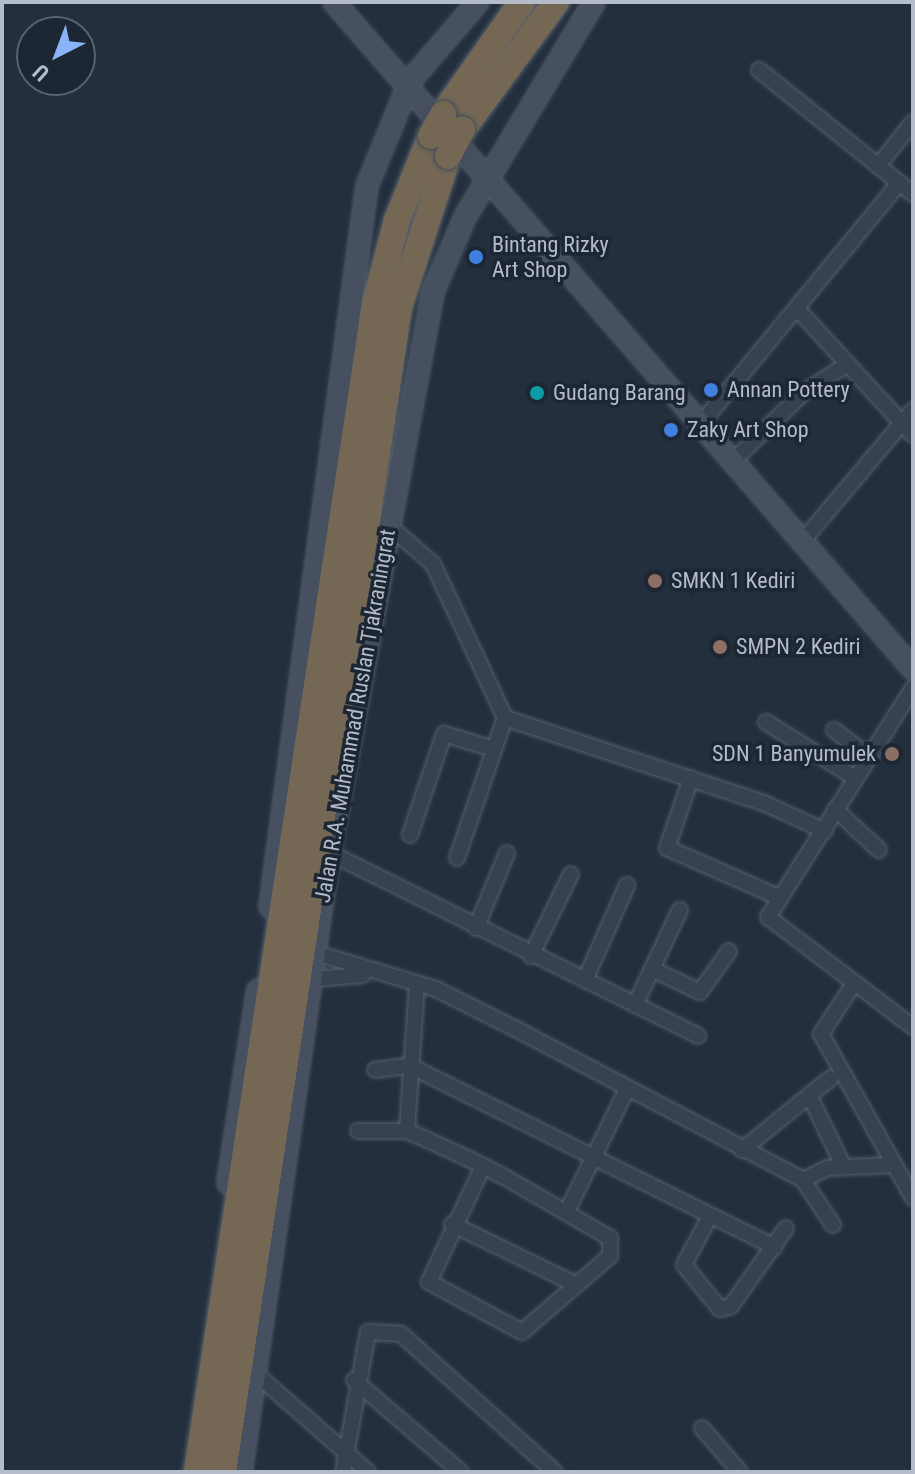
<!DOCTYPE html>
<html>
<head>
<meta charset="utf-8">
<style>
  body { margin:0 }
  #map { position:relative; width:915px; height:1474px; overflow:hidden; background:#242f3e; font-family:"Roboto Condensed",sans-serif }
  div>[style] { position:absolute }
  .roads { filter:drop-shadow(0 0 2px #565f6c) drop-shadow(0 0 2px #565f6c) }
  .street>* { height:14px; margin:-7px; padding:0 7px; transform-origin:7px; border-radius:7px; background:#38414e }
  .secondary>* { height:20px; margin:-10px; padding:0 10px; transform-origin:10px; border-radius:10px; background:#465061 }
  .highway>* { height:26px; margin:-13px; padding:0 13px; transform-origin:13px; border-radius:13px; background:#746855 }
  .bridges { filter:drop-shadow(0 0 2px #434c59) drop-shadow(0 0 2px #434c59) }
  .highway-bridge>* { height:26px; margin:-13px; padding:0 13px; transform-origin:13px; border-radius:13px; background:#746855 }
  .dots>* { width:22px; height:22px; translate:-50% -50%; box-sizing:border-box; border:4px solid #1d2633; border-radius:50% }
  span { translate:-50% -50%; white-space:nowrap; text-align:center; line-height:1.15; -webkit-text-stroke:7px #1d2633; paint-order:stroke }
  .poi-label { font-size:22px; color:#b4bcc9 }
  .left { translate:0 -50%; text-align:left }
  .right { translate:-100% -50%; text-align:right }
  .street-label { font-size:22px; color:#b4bcc9 }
  .frame { position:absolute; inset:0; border:4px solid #b4bcc9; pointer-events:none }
  .north { position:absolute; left:16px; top:16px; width:80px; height:80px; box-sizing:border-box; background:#1d2633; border:2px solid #59626f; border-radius:50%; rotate:222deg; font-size:22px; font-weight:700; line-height:32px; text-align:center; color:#b4bcc9 }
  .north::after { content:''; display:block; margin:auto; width:28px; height:36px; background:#8ab4f8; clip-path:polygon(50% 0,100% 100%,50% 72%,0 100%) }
</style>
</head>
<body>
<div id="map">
  <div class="roads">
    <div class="street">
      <div style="left:759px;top:70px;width:198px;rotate:38.8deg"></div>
      <div style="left:878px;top:166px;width:56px;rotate:-51.5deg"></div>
      <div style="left:799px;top:311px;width:168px;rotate:47.4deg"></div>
      <div style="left:699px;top:426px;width:315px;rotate:-50.5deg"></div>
      <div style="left:731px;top:463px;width:100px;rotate:-44.2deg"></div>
      <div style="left:803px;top:393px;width:51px;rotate:-33.1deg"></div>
      <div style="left:387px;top:524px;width:61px;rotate:41deg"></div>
      <div style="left:433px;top:564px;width:170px;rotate:64.9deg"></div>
      <div style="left:505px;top:718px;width:273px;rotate:18.2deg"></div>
      <div style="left:764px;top:803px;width:67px;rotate:24.7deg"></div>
      <div style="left:800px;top:544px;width:175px;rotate:-49.9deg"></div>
      <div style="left:913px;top:688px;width:271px;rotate:122.3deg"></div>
      <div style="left:768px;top:917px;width:182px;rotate:37.2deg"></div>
      <div style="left:766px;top:722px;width:102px;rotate:32.1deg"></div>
      <div style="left:834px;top:730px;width:40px;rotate:37deg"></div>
      <div style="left:691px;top:778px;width:74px;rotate:108.9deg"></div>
      <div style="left:667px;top:848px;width:119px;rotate:23.8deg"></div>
      <div style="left:835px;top:809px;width:60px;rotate:43deg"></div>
      <div style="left:410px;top:835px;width:107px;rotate:-71.4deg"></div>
      <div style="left:444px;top:734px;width:52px;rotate:16.7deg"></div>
      <div style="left:330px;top:853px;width:411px;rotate:26.4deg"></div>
      <div style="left:457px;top:858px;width:148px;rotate:-71.1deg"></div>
      <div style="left:476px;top:928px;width:81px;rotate:-67.5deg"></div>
      <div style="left:316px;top:953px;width:125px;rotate:16.7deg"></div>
      <div style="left:436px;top:989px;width:87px;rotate:26.6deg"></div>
      <div style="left:514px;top:1028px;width:327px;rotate:27.7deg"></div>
      <div style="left:803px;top:1180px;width:54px;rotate:56.3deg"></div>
      <div style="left:531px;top:956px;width:91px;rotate:-64deg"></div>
      <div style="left:652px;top:969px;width:53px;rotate:25.6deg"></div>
      <div style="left:700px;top:992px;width:50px;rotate:-54.7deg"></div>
      <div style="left:313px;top:979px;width:50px;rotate:-4.6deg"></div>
      <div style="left:585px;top:980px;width:104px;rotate:-66.1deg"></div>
      <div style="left:853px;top:985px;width:59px;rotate:123.1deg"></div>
      <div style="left:821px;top:1034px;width:188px;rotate:60.7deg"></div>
      <div style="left:635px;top:1005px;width:105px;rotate:-64.7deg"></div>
      <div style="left:375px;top:1070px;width:35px;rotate:-7deg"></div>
      <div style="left:410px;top:1066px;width:407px;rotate:26.4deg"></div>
      <div style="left:809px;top:1095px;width:78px;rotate:64.1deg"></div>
      <div style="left:358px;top:1131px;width:49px"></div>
      <div style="left:407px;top:1131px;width:23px;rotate:23deg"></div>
      <div style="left:428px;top:1140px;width:47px;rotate:24.9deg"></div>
      <div style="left:471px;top:1160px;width:36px;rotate:27deg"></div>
      <div style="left:503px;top:1176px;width:124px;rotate:30.1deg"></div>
      <div style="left:610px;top:1238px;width:18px;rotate:90deg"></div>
      <div style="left:610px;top:1256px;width:116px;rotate:139.2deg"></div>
      <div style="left:522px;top:1332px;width:106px;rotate:-151.7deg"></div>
      <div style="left:429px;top:1282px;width:128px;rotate:-65deg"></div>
      <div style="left:407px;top:1131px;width:146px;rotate:-86.1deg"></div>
      <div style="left:742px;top:1150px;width:114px;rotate:-39deg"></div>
      <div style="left:803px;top:1180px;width:28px;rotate:-26deg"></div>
      <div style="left:828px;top:1168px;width:64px;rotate:-2.7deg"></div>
      <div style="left:567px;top:1211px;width:134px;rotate:-63.8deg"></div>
      <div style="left:710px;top:1216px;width:55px;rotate:118deg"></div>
      <div style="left:684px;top:1265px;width:57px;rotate:50.7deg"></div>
      <div style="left:720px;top:1309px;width:11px;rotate:-15deg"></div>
      <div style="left:731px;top:1306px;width:95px;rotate:-54.8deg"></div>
      <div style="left:452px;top:1224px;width:139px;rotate:26deg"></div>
      <div style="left:255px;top:1373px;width:150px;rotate:41.2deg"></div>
      <div style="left:354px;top:1380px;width:141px;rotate:40.7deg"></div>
      <div style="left:702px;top:1428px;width:58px;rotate:49.2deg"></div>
      <div style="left:343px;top:1472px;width:142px;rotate:-79.9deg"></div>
      <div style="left:368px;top:1332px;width:33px;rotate:3deg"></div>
      <div style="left:401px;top:1334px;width:207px;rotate:41.9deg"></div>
    </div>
    <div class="secondary">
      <div style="left:334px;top:2px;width:883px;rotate:49.04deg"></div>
      <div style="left:270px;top:907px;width:727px;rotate:-82.34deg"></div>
      <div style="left:367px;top:186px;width:113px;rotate:-67.7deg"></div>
      <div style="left:410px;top:81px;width:104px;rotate:-49.3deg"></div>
      <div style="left:228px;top:1183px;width:195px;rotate:-81.2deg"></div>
      <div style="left:241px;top:1472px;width:618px;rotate:-81.91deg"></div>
      <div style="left:328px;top:860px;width:578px;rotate:-79.53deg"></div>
      <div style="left:433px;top:292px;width:82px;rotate:-66.9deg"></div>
      <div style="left:465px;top:217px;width:251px;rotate:-59deg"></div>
    </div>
    <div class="highway">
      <div style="left:443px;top:114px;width:137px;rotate:-54.8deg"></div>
      <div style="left:462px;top:130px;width:159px;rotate:-53.7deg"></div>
      <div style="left:197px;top:1472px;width:1181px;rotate:-81.33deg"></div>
      <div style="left:375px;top:304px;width:87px;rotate:-75.3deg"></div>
      <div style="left:397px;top:220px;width:91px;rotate:-68deg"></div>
      <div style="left:223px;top:1472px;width:1178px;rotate:-81.41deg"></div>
      <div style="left:399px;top:307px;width:159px;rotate:-72deg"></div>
    </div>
  </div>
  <div class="bridges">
    <div class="highway-bridge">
      <div style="left:431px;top:136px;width:25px;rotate:-61deg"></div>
      <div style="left:448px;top:156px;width:30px;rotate:-62deg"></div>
    </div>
  </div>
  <div class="dots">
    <div style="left:476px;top:257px;background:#3f7fe0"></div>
    <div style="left:711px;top:390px;background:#3f7fe0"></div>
    <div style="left:537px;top:393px;background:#0f9aa8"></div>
    <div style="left:671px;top:430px;background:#3f7fe0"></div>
    <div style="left:655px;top:581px;background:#8d6e63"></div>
    <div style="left:720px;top:647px;background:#8d6e63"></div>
    <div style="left:892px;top:754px;background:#8d6e63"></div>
  </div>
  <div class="poi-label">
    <span class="left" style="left:492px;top:257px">Bintang Rizky<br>Art Shop</span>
    <span class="left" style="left:727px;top:390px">Annan Pottery</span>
    <span class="left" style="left:553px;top:393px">Gudang Barang</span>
    <span class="left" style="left:687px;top:430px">Zaky Art Shop</span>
    <span class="left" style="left:671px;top:581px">SMKN 1 Kediri</span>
    <span class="left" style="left:736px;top:647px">SMPN 2 Kediri</span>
    <span class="right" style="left:876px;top:754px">SDN 1 Banyumulek</span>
  </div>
  <div class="street-label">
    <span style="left:355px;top:716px;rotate:-80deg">Jalan R.A. Muhammad Ruslan Tjakraningrat</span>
  </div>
  <div class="frame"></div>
  <div class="north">U</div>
</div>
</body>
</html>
